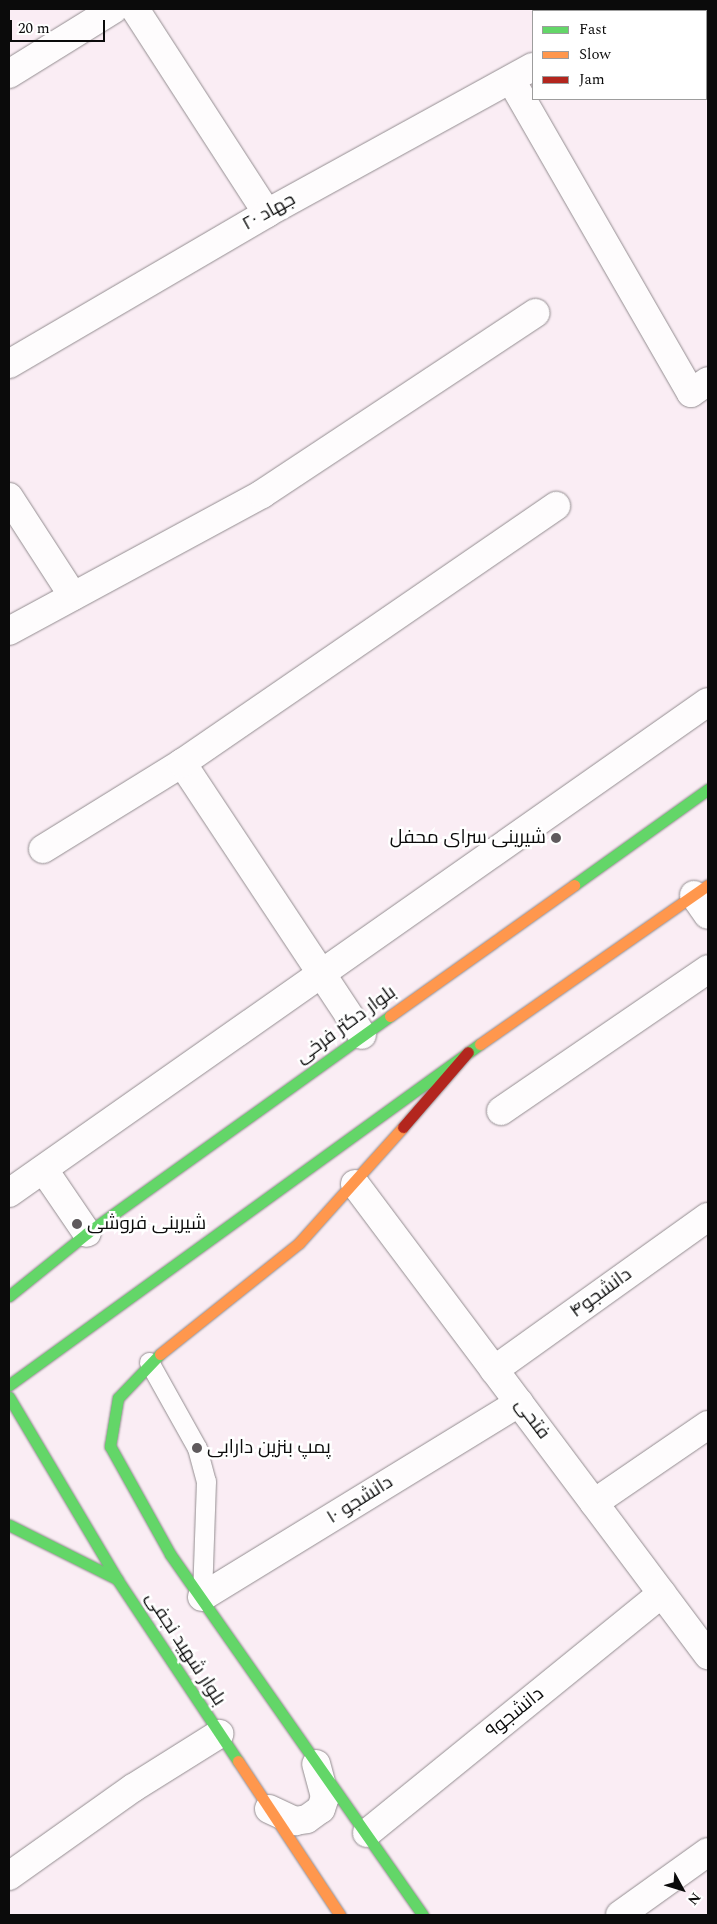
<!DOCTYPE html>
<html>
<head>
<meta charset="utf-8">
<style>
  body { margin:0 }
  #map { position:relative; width:717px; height:1924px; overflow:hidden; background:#faedf4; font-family:Spectral,Cairo,serif }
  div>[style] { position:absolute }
  .roads { filter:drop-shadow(0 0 1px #938d90) drop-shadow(0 0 1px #938d90) }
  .lane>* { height:19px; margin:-9.5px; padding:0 9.5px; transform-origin:9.5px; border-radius:9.5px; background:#fefcfd }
  .street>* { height:28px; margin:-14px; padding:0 14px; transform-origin:14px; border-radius:14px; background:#fefcfd }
  .fast>* { height:11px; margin:-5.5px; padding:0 5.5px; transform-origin:5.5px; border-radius:5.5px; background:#63d668 }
  .slow>* { height:11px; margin:-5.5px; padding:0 5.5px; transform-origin:5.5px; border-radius:5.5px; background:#ff974d }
  .jam>* { height:11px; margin:-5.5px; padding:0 5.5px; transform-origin:5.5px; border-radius:5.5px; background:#b3261e }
  .dots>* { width:14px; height:14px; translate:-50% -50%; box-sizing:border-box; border:2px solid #fff; border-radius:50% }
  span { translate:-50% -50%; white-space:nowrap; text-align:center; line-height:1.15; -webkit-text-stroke:5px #fff; paint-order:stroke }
  .street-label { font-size:19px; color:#0b0b0b }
  .poi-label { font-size:19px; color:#0b0b0b }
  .right { translate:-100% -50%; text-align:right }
  .left { translate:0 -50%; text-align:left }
  .frame { position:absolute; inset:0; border:10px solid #0b0b0b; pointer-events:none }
  .legend { position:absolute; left:532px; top:10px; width:175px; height:90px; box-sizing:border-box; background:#fff; border:1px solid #9d9d9d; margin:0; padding:6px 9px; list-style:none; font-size:15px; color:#0b0b0b }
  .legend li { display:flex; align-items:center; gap:10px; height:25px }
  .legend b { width:25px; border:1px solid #9d9d9d }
  .north { position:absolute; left:657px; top:1864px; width:50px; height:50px; -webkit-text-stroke:4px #fff; paint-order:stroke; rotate:129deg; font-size:14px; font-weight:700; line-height:20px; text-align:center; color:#0b0b0b }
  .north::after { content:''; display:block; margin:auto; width:18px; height:22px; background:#0b0b0b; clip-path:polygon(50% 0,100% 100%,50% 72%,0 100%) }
  .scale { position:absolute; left:10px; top:20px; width:95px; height:22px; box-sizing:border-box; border:2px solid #0b0b0b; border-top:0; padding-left:6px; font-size:15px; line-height:18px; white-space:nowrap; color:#0b0b0b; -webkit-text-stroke:4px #fff; paint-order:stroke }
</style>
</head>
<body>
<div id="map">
  <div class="roads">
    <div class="lane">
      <div style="left:149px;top:1362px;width:98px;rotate:60.8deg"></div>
      <div style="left:197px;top:1448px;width:34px;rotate:75deg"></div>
      <div style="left:206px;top:1481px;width:116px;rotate:92deg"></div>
    </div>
    <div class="street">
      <div style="left:135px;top:9px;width:243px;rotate:57.1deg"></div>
      <div style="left:628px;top:11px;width:4px;rotate:-27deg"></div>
      <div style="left:9px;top:74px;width:123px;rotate:-31.8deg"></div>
      <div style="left:511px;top:80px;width:361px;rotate:60.1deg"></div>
      <div style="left:691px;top:393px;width:21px;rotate:-35deg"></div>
      <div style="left:9px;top:364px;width:299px;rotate:-30.3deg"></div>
      <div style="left:267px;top:213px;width:303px;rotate:-28.8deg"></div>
      <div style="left:9px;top:497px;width:118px;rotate:57.1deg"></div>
      <div style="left:9px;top:631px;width:288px;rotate:-28.4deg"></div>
      <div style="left:262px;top:494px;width:328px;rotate:-33.5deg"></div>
      <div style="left:182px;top:763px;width:326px;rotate:56.5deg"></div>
      <div style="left:43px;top:849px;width:163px;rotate:-31.7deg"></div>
      <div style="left:182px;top:763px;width:454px;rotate:-34.5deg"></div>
      <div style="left:694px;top:895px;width:24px;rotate:55deg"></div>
      <div style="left:501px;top:1111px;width:251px;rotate:-34.4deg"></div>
      <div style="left:44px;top:1170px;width:76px;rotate:55.7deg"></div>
      <div style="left:355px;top:1184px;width:589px;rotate:53.15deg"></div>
      <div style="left:9px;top:1193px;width:854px;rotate:-35.09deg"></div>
      <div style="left:494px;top:1370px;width:263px;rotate:-35.6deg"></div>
      <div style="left:594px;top:1503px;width:138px;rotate:-34.4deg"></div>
      <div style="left:202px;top:1597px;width:372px;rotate:-31.5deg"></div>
      <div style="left:269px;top:1809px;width:29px;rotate:25deg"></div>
      <div style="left:295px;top:1821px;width:12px;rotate:-9deg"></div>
      <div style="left:307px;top:1819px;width:17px;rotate:-36deg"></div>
      <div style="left:321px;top:1809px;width:13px;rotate:-72deg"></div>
      <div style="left:325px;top:1797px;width:34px;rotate:-105deg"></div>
      <div style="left:367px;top:1833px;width:380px;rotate:-39.1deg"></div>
      <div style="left:9px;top:1876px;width:152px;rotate:-35.4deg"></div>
      <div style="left:133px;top:1788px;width:102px;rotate:-32.1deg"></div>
      <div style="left:620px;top:1915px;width:108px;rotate:-35.6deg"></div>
    </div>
    <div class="fast">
      <div style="left:574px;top:885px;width:165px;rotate:-35.6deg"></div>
      <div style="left:9px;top:1296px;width:100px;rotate:-38.9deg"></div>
      <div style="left:87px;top:1233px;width:373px;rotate:-35.6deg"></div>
      <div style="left:160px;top:1354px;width:61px;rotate:133.7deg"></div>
      <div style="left:118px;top:1398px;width:49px;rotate:99.5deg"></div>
      <div style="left:110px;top:1446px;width:124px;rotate:60.9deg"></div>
      <div style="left:170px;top:1554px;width:441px;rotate:55deg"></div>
      <div style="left:9px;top:1385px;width:581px;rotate:-35.9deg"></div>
      <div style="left:9px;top:1397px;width:212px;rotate:59.3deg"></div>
      <div style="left:117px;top:1579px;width:219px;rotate:56.4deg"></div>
      <div style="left:9px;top:1525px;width:121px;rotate:26.6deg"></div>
    </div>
    <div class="slow">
      <div style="left:390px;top:1016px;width:226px;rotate:-35.4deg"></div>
      <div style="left:480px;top:1044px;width:278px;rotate:-34.9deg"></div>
      <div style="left:160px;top:1354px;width:178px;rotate:-38.6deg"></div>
      <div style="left:299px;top:1243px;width:156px;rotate:-48.1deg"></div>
      <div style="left:238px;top:1761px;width:185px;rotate:56.5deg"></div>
    </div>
    <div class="jam">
      <div style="left:403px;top:1127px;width:99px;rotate:-49.1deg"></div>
    </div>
  </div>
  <div class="dots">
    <div style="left:556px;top:838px;background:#5f5a5d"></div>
    <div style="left:77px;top:1224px;background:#5f5a5d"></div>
    <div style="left:197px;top:1448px;background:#5f5a5d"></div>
  </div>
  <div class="street-label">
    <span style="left:269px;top:212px;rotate:-29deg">جهاد ۲۰</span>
    <span style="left:346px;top:1025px;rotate:-36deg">بلوار دکتر فرخی</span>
    <span style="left:601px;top:1293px;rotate:-36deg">دانشجو۴</span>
    <span style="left:532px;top:1419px;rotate:53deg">فتحی</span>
    <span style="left:360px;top:1500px;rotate:-32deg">دانشجو ۱۰</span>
    <span style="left:185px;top:1649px;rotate:57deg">بلوار شهید نجفی</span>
    <span style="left:515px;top:1713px;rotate:-39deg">دانشجو۹</span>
  </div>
  <div class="poi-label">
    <span class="right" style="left:546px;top:838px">شیرینی سرای محفل</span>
    <span class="left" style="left:87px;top:1224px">شیرینی فروشی</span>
    <span class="left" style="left:207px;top:1448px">پمپ بنزین دارابى</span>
  </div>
  <div class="frame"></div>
  <ul class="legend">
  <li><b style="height:6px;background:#63d668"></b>Fast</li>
  <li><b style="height:6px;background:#ff974d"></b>Slow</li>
  <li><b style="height:6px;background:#b3261e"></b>Jam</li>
  </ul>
  <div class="north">N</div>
  <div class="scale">20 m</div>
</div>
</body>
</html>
